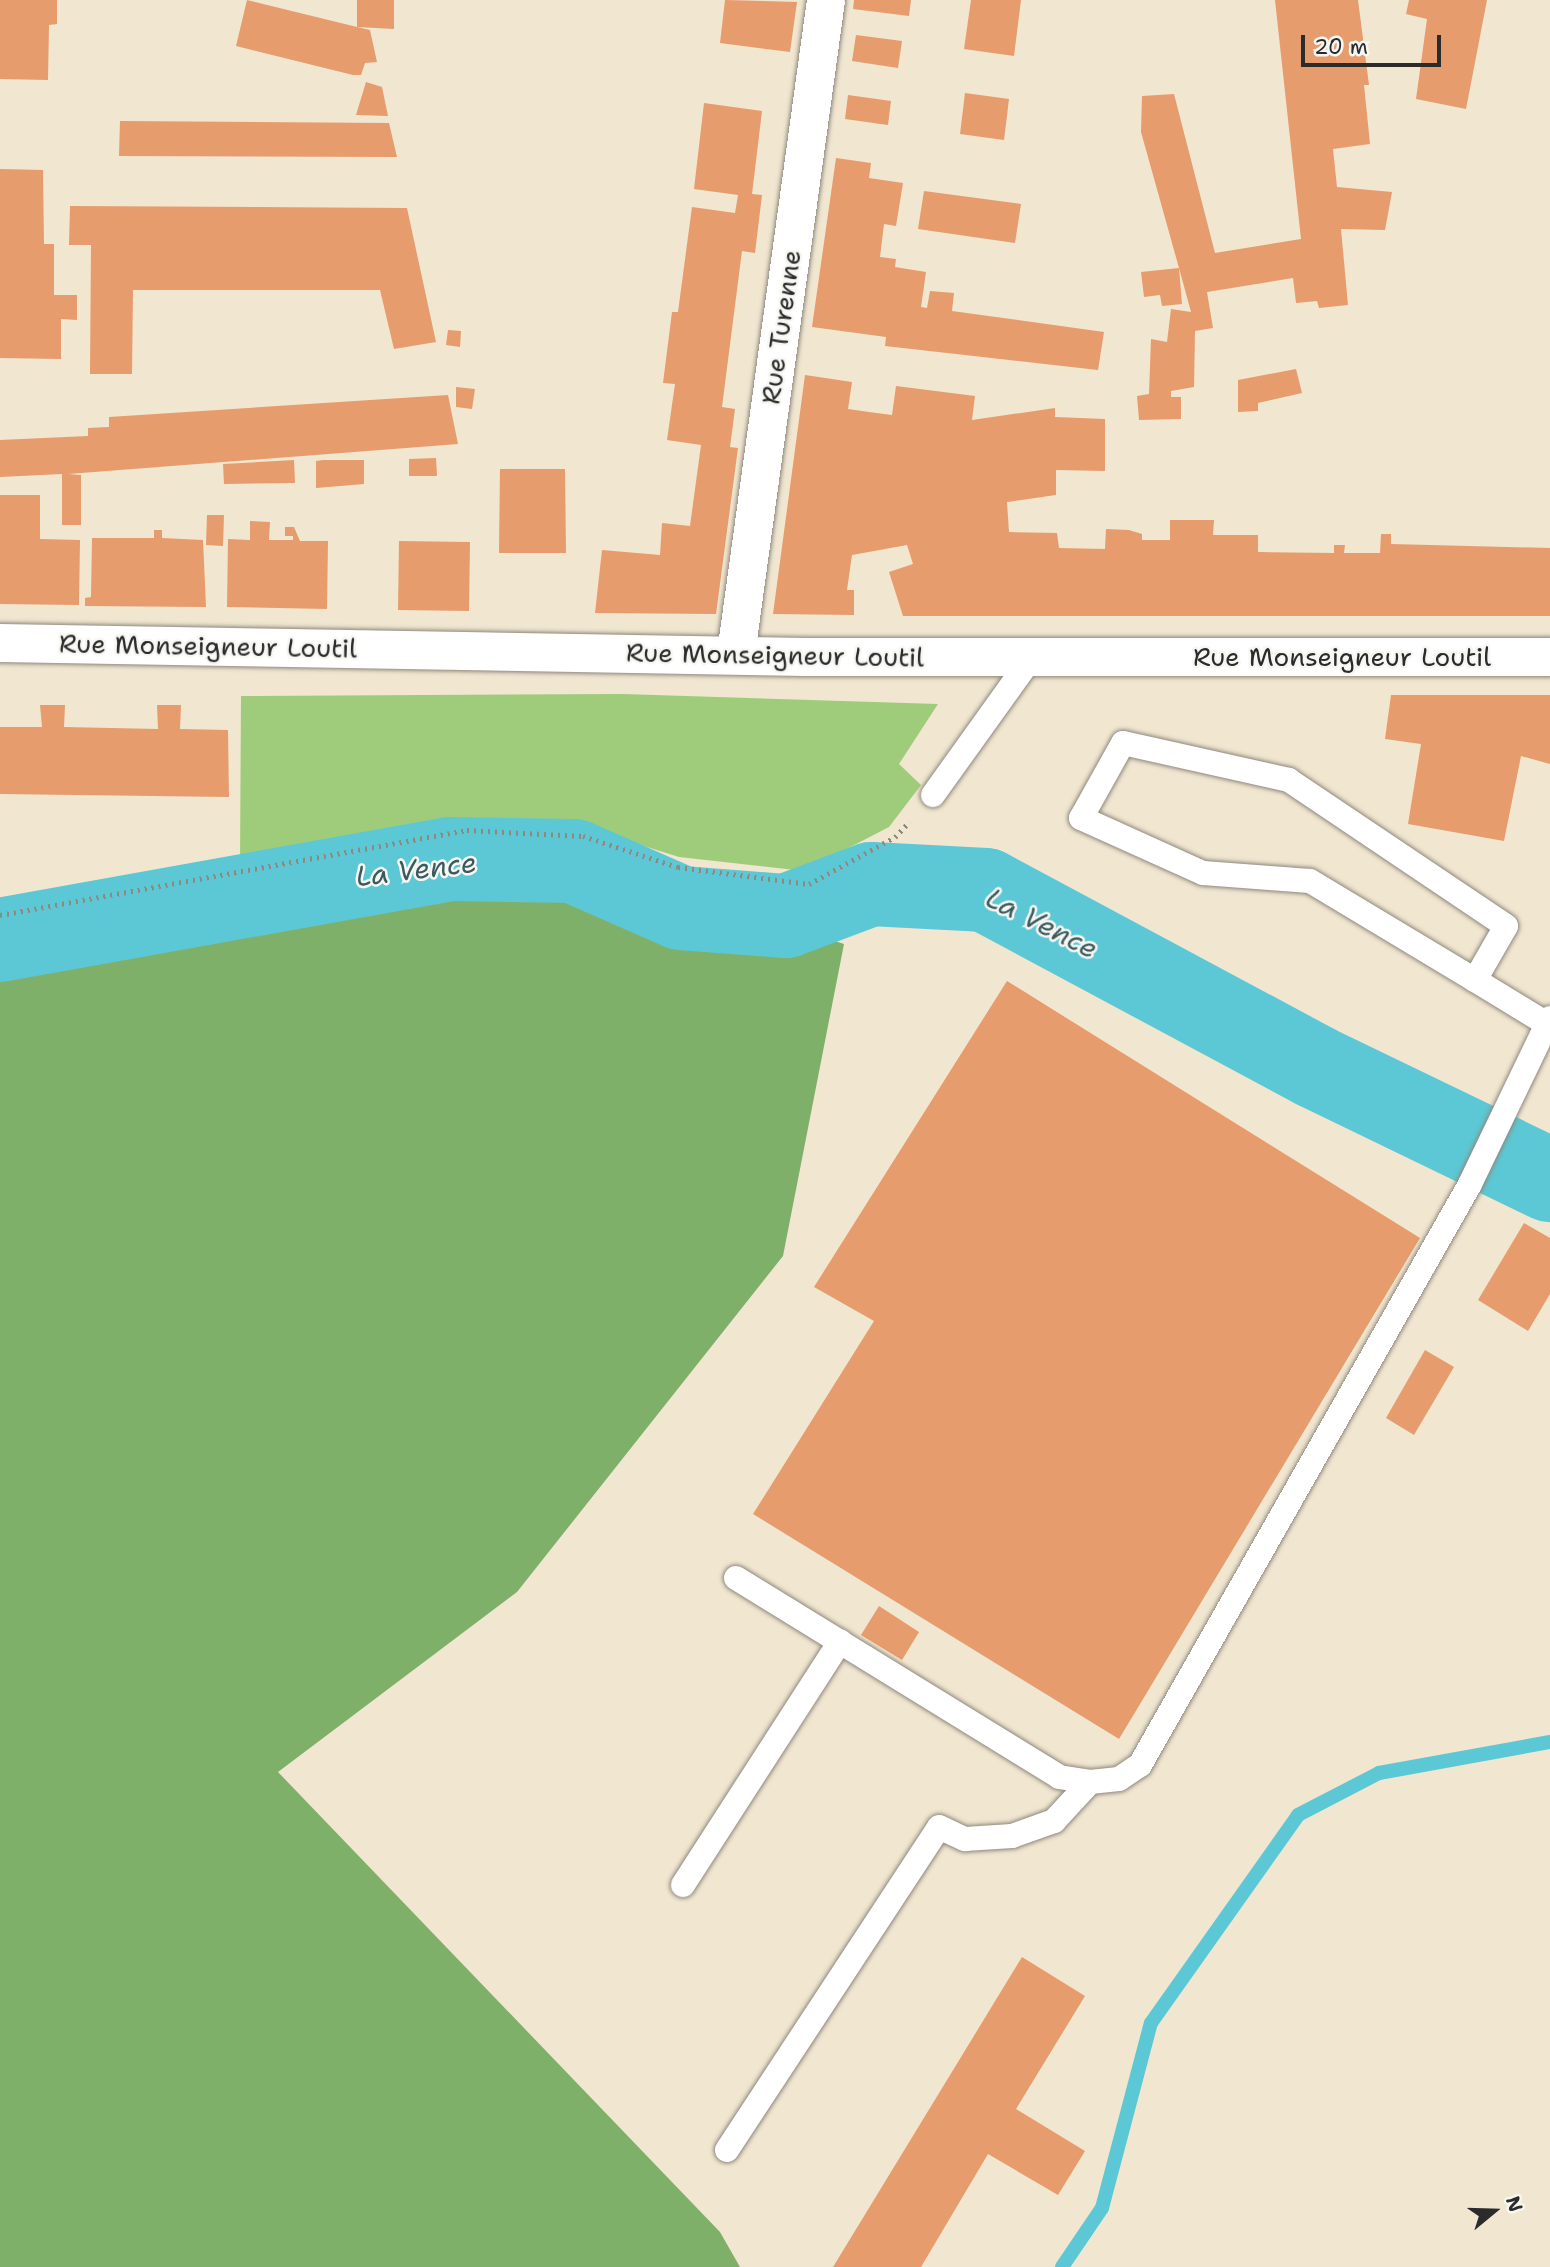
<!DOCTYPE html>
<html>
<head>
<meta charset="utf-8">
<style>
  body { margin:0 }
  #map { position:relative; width:1550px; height:2267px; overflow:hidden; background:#f1e6d0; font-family:"Shantell Sans",sans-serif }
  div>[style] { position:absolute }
  .green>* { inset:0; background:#9fcc7a }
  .forest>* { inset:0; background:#7fb06a }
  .stream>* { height:14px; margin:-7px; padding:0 7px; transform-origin:7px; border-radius:7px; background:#5cc8d5 }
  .river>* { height:84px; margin:-42px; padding:0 42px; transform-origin:42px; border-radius:42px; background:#5cc8d5 }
  .building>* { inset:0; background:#e69c6c }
  .path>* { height:4.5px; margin-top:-2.25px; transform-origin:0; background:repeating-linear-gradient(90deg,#8e887e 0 2px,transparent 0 7px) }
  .roads { filter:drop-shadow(0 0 2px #8e887e) drop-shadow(0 0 2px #8e887e) }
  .service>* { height:24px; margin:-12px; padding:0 12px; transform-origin:12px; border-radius:12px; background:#fff }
  .minor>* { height:38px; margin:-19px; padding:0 19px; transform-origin:19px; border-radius:19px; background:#fff }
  span { translate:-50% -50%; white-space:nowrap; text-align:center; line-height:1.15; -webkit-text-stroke:5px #f6f6f2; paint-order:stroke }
  .street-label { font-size:26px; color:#2b2b2b }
  .water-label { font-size:28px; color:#3a5a5e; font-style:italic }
  .north { position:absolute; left:1459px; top:2176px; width:70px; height:70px; -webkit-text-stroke:5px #f6f6f2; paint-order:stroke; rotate:71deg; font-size:19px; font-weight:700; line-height:28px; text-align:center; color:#2b2b2b }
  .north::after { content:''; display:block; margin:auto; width:24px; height:32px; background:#2b2b2b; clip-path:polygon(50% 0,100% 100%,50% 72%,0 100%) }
  .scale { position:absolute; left:1301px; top:35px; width:140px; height:32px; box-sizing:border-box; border:4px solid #2b2b2b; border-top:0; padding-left:9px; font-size:21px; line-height:24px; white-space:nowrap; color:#2b2b2b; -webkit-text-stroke:5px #f6f6f2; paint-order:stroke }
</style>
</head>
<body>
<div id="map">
  <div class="green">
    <div style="clip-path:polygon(623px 694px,938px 704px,899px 764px,921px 785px,889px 827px,804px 871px,679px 857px,580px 826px,466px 818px,240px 863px,241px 696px)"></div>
  </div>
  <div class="forest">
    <div style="clip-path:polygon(562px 851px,844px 944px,783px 1256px,517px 1592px,278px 1772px,720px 2232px,740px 2267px,0 2267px,0 921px)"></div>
  </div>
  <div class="stream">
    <div style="left:1062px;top:2267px;width:71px;rotate:-55.9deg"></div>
    <div style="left:1102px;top:2208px;width:191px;rotate:-75.2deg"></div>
    <div style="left:1151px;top:2023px;width:255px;rotate:-54.7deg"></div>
    <div style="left:1298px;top:1815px;width:91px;rotate:-27.4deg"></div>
    <div style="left:1379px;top:1773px;width:174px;rotate:-10.3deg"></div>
  </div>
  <div class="river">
    <div style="left:0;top:940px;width:457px;rotate:-10.2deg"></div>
    <div style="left:450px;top:859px;width:124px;rotate:0.9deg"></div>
    <div style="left:574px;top:861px;width:117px;rotate:23.7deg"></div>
    <div style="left:681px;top:908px;width:105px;rotate:4.4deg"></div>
    <div style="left:786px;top:916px;width:91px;rotate:-20.6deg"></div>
    <div style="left:871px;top:884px;width:115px;rotate:3deg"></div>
    <div style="left:986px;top:890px;width:374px;rotate:28.2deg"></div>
    <div style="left:1316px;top:1067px;width:260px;rotate:25.8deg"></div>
  </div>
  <div class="building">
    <div style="clip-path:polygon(0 0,57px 0,57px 24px,49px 25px,48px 80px,0 79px)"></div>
    <div style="clip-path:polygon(247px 0,357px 27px,357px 0,394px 0,394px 29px,357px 27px,370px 30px,377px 62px,365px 63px,361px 75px,353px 75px,236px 46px)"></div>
    <div style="clip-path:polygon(725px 0,797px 2px,790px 52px,720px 43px)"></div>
    <div style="clip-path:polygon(854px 0,911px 0,909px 16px,853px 9px)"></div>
    <div style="clip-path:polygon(971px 0,1021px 0,1014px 56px,964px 49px)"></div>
    <div style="clip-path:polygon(1275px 0,1358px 0,1369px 85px,1364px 85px,1370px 144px,1333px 149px,1337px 187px,1392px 192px,1385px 230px,1341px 229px,1348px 305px,1319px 308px,1317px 301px,1296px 303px,1293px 278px,1207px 292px,1213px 328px,1195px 331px,1194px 387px,1171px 391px,1171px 397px,1181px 397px,1181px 419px,1139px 420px,1137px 396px,1149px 394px,1151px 339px,1167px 342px,1171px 309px,1191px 312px,1179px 268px,1182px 304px,1162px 306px,1160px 295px,1144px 297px,1141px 272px,1179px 268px,1141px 132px,1142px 96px,1174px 94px,1215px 253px,1301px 239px)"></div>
    <div style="clip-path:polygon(1409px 0,1487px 0,1466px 109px,1416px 99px,1427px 19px,1406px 14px)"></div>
    <div style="clip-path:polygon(856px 35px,902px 41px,898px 68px,852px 61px)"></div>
    <div style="clip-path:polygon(366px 82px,382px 87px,388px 116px,356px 115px)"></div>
    <div style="clip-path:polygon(965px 93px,1009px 99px,1004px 140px,960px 134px)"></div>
    <div style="clip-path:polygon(848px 95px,891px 101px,888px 125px,845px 119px)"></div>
    <div style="clip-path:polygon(704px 103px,762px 111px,752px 194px,762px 195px,755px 253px,742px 251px,722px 407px,735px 409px,730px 447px,738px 448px,716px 614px,595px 613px,602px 550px,660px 555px,662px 523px,690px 526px,701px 445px,667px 440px,675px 384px,663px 383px,672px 312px,678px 312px,692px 207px,735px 213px,738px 195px,694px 189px)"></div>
    <div style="clip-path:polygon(120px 121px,389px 123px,397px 157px,119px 156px)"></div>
    <div style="clip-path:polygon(836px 158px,871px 163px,869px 178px,903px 183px,896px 226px,884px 224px,880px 257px,896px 259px,895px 267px,926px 272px,921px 307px,927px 308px,930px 291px,954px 293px,952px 311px,1104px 332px,1098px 370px,885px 346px,886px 337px,812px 327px)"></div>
    <div style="clip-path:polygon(0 169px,43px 170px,44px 244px,54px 244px,54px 295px,77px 295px,77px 320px,61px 319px,61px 359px,0 358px)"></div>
    <div style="clip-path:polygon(924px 191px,1021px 204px,1015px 243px,918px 229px)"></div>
    <div style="clip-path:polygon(70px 206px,407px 208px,436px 342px,394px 349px,380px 290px,133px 290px,132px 374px,90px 374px,91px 245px,69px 245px)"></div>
    <div style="clip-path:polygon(448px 330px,461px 331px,460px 347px,446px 345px)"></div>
    <div style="clip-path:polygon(1296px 369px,1302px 393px,1258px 403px,1258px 411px,1238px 412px,1238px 380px)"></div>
    <div style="clip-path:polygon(805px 375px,852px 382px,848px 409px,869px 412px,892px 415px,896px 386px,975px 396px,972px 420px,1055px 408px,1055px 417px,1105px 419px,1105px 471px,1056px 470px,1056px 495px,1007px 502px,1009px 532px,1057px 533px,1059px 548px,1105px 549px,1106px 529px,1129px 530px,1142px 534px,1142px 540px,1170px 540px,1170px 520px,1214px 520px,1213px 535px,1258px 535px,1258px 552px,1334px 553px,1334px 545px,1345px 545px,1344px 553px,1380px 553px,1381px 534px,1391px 534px,1391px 544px,1550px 548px,1550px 616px,903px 616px,889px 572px,913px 564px,907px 545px,852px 555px,847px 590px,854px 590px,854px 615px,773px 614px)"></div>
    <div style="clip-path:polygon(456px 387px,475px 389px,472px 409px,456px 407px)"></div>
    <div style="clip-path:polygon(448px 395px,458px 444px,68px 474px,81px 475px,81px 525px,62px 525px,62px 474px,0 477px,0 440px,88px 436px,88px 428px,109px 427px,109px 417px)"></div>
    <div style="clip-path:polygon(436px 458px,437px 476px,409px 476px,409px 459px)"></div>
    <div style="clip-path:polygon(294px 460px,295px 483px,224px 484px,223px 464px)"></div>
    <div style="clip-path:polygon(323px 460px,364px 460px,364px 484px,316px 488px,316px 461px)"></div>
    <div style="clip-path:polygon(500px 469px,565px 469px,566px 553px,499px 553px)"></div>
    <div style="clip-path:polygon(0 495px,40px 495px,40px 539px,80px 540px,79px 605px,0 604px)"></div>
    <div style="clip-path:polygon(207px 515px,224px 515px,223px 546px,206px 545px)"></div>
    <div style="clip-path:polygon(250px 521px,270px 522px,269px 540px,293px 540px,293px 536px,285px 536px,285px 527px,294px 527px,300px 541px,328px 541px,327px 609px,227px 607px,228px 539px,250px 540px)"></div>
    <div style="clip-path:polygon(154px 530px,162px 530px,162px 538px,203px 540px,206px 607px,85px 606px,85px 598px,91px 597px,92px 538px,154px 538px)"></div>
    <div style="clip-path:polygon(399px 541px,470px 542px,469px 611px,398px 610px)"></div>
    <div style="clip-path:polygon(1391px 695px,1550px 695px,1550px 764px,1521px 756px,1504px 841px,1408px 824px,1421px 744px,1385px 739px)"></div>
    <div style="clip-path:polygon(40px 705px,65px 705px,64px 727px,158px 729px,157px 705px,181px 705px,180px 729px,228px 730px,229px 797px,0 794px,0 727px,42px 727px)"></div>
    <div style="clip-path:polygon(1007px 981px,1420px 1238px,1119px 1739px,753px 1514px,874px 1321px,814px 1287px)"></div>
    <div style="clip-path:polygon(1524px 1223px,1550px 1238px,1550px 1294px,1528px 1331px,1478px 1300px)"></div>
    <div style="clip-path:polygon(1425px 1350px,1454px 1367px,1414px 1435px,1386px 1418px)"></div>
    <div style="clip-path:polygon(879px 1606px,919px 1632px,902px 1660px,861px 1635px)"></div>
    <div style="clip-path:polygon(1022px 1957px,1085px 1996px,1016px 2109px,1085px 2151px,1058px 2195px,988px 2154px,921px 2267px,833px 2267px)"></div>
  </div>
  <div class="path">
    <div style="left:0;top:915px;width:475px;rotate:-10.3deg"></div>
    <div style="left:467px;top:830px;width:116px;rotate:3deg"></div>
    <div style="left:583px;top:836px;width:100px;rotate:18.1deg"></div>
    <div style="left:678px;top:867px;width:132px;rotate:7.4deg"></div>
    <div style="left:809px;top:884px;width:98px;rotate:-28.7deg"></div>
    <div style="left:895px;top:837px;width:21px;rotate:-47deg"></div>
  </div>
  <div class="roads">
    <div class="service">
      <div style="left:933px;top:795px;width:168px;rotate:-54.4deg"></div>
      <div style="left:1475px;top:980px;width:62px;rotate:-60.1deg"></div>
      <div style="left:1506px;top:926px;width:262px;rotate:-146.1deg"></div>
      <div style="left:1289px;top:780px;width:170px;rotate:-167.4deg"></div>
      <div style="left:1123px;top:743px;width:86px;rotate:119.2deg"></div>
      <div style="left:1081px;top:818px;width:134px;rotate:24.3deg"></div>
      <div style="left:1203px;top:873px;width:107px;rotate:4.3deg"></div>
      <div style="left:1310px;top:881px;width:192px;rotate:31deg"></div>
      <div style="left:1475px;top:980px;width:84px;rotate:31.4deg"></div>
      <div style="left:736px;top:1578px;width:379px;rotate:31.6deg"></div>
      <div style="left:1059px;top:1777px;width:31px;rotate:9deg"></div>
      <div style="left:1090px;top:1782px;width:29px;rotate:-6deg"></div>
      <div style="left:1119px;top:1779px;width:25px;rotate:-34deg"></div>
      <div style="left:1140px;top:1765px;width:668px;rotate:-60.4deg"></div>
      <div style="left:1470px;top:1184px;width:184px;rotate:-64.3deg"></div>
      <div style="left:683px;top:1885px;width:290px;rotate:-57.2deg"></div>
      <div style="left:727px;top:2150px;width:386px;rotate:-56.7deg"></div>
      <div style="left:939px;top:1827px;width:29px;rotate:25deg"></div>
      <div style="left:965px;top:1839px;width:47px;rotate:-3.7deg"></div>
      <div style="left:1012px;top:1836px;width:45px;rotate:-19.7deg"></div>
      <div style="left:1054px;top:1821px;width:53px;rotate:-47.3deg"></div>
    </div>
    <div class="minor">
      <div style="left:0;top:643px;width:804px;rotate:1deg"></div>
      <div style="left:804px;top:657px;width:746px"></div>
      <div style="left:736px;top:654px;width:660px;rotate:-82.16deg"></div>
    </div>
  </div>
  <div class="street-label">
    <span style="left:781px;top:327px;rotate:-82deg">Rue Turenne</span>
    <span style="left:208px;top:646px;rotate:1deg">Rue Monseigneur Loutil</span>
    <span style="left:775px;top:655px;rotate:1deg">Rue Monseigneur Loutil</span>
    <span style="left:1342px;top:657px">Rue Monseigneur Loutil</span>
  </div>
  <div class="water-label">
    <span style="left:416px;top:869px;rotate:-7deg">La Vence</span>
    <span style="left:1042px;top:923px;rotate:27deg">La Vence</span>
  </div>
  <div class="north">N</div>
  <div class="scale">20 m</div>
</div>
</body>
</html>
